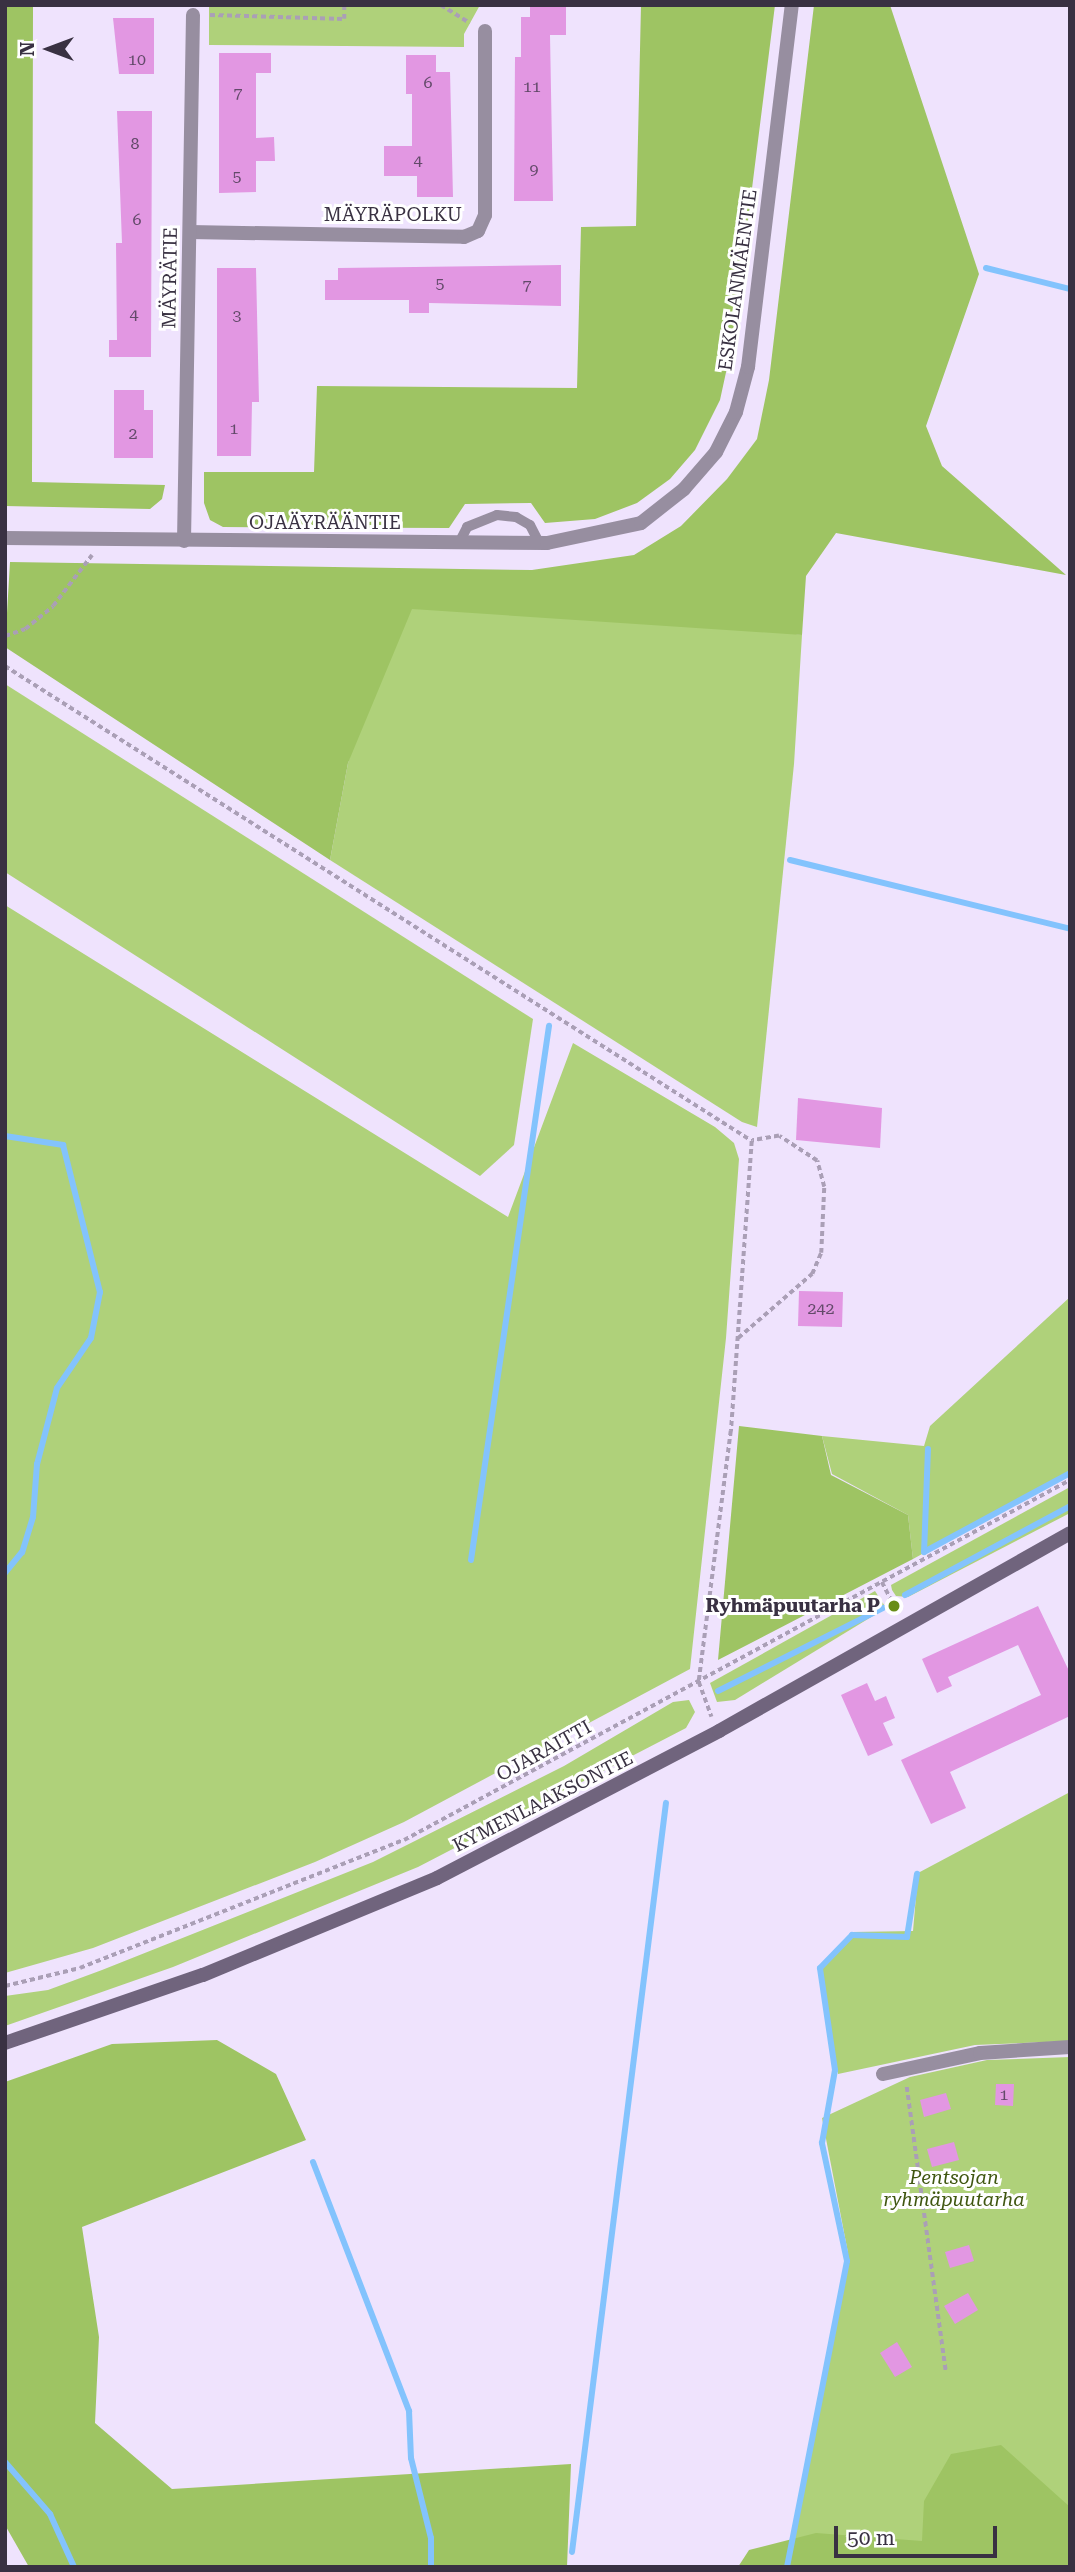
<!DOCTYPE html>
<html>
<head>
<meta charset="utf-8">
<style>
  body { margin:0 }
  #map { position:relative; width:1075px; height:2572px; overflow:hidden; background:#efe3fd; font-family:"Roboto Serif",serif }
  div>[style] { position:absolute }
  .green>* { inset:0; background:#afd17a }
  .forest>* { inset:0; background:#9ec463 }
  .stream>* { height:6px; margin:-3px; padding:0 3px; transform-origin:3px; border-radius:3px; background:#83c3fd }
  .building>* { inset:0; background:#e297e2 }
  .path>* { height:3.5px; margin-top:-1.75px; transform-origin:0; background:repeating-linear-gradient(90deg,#aa9fb6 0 5px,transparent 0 8.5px) }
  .service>* { height:10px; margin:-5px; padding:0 5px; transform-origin:5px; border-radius:5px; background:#978ea0 }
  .minor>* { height:14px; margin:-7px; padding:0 7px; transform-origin:7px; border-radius:7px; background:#978ea0 }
  .secondary>* { height:14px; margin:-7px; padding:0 7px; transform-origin:7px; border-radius:7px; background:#70647d }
  .dots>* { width:19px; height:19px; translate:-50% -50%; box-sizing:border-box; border:4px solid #fff; border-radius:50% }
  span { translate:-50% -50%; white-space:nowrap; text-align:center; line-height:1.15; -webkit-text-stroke:6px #fff; paint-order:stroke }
  .number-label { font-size:16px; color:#634a6a }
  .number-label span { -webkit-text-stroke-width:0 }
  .street-label { font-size:19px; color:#393142 }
  .poi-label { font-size:19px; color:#393142; font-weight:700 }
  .right { translate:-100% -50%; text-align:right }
  .park-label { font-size:19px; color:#405711; font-style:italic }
  .frame { position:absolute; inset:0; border:7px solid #393142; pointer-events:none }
  .north { position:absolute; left:14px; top:14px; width:70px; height:70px; -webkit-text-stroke:5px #fff; paint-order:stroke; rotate:270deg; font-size:19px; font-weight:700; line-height:28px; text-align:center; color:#393142 }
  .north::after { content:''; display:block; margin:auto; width:24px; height:32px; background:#393142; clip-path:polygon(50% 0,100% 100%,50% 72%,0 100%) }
  .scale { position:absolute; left:834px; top:2526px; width:163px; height:32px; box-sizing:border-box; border:4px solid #393142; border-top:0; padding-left:9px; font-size:21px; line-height:24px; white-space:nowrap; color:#393142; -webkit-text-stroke:5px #fff; paint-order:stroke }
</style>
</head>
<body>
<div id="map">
  <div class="green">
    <div style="clip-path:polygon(209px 5px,480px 5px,464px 34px,464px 47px,209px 45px)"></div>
    <div style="clip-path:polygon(401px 575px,802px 635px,794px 764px,757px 1127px,742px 1122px,330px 860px,348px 763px)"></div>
    <div style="clip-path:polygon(5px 684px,533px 1019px,514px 1145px,480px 1176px,5px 872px)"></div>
    <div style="clip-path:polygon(5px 905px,508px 1217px,573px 1043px,715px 1127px,734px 1143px,739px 1159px,726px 1338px,690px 1669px,404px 1822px,315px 1862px,93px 1948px,5px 1973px)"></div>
    <div style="clip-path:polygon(1070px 1297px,1070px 1473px,913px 1559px,908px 1515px,832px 1474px,822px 1436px,924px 1446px,930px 1426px)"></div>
    <div style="clip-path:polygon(1070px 1487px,1070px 1513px,908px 1597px,896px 1596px,892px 1590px,891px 1585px)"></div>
    <div style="clip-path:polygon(875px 1591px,886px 1608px,735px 1700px,717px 1702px,710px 1683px)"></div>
    <div style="clip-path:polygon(689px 1700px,695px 1712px,686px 1728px,418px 1867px,173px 1967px,5px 2026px,5px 1996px,48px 1990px,102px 1970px,373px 1862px,564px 1766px,673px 1702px)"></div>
    <div style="clip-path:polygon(1070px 1792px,1070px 2041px,975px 2045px,838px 2074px,822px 1969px,852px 1932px,913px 1931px,918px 1873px)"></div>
    <div style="clip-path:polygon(1070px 2057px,1070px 2567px,745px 2567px,791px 2545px,848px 2253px,822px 2118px,910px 2077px,987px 2060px)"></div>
  </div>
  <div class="forest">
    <div style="clip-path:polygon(5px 5px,33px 5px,32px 482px,165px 485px,162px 499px,150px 509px,5px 506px)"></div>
    <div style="clip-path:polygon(641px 5px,775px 5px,733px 340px,720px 400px,695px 450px,670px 479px,637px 503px,595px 519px,545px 523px,531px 503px,465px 504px,449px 528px,223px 527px,210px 520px,204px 503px,204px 472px,314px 472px,317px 386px,577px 388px,581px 227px,636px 226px)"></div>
    <div style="clip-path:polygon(814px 5px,890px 5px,979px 274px,926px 426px,942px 466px,1066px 575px,836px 533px,806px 576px,802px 635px,412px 609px,348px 763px,330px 860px,5px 647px,10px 562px,532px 570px,634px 555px,681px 526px,727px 479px,757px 439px,769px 380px)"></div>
    <div style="clip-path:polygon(739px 1426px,822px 1436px,831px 1475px,908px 1515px,913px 1559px,718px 1660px)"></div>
    <div style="clip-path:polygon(217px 2040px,276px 2074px,306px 2140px,82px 2227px,99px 2337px,95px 2423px,172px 2489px,571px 2464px,567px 2567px,29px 2567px,5px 2525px,5px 2082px,112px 2044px)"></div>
    <div style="clip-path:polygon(1001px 2445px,1070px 2507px,1070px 2567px,738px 2567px,749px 2550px,816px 2533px,922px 2541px,924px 2501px,951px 2454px)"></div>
  </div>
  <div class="stream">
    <div style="left:986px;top:268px;width:87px;rotate:14deg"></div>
    <div style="left:790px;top:860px;width:288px;rotate:13.8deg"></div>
    <div style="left:5px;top:1136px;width:59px;rotate:8.8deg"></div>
    <div style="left:63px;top:1145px;width:152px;rotate:75.9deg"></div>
    <div style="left:100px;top:1292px;width:47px;rotate:101.1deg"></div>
    <div style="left:91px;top:1338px;width:60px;rotate:124.2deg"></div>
    <div style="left:57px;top:1388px;width:79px;rotate:104.7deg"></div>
    <div style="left:37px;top:1464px;width:53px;rotate:94.3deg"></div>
    <div style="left:33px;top:1517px;width:37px;rotate:107deg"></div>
    <div style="left:22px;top:1552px;width:27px;rotate:129deg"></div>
    <div style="left:928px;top:1449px;width:103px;rotate:92.2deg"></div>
    <div style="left:924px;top:1552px;width:166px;rotate:-28.4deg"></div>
    <div style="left:471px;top:1560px;width:540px;rotate:-81.69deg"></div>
    <div style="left:905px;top:1595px;width:187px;rotate:-28.3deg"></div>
    <div style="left:718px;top:1691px;width:185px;rotate:-26.7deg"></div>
    <div style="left:313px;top:2162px;width:267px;rotate:68.9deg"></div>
    <div style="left:409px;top:2411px;width:47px;rotate:87.6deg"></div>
    <div style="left:411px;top:2458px;width:82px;rotate:76deg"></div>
    <div style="left:431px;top:2538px;width:29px;rotate:90deg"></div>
    <div style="left:5px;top:2462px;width:69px;rotate:49.1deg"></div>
    <div style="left:50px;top:2514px;width:58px;rotate:65.6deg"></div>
    <div style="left:572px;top:2552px;width:755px;rotate:-82.85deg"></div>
    <div style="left:787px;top:2567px;width:312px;rotate:-78.9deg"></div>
    <div style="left:847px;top:2261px;width:121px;rotate:-102deg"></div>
    <div style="left:822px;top:2143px;width:74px;rotate:-79.9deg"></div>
    <div style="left:835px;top:2070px;width:103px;rotate:-98.4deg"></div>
    <div style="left:820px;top:1968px;width:46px;rotate:-45.9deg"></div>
    <div style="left:852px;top:1935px;width:55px;rotate:2.1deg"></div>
    <div style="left:907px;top:1937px;width:64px;rotate:-81deg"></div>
  </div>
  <div class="building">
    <div style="clip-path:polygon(530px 5px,566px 5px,566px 35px,550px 35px,553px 201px,514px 201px,515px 57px,521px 57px,521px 17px,530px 17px)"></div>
    <div style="clip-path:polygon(113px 18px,154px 18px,154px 74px,119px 74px)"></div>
    <div style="clip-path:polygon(219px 53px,271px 53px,271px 73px,256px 73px,256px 138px,274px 137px,275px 161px,256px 161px,256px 192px,219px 193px)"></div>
    <div style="clip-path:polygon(406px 55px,436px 55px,436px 72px,450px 72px,453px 197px,417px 197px,417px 176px,384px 176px,384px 146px,412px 146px,412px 94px,406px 94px)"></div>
    <div style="clip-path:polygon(117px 111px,152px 111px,151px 357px,109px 357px,109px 340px,117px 340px,116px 243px,122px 243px)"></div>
    <div style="clip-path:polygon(561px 265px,561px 306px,429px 303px,429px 313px,409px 313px,409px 300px,325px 300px,325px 280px,338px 280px,338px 268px)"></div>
    <div style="clip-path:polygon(217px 268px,256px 268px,259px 402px,252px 402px,251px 456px,217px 456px)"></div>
    <div style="clip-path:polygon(114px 390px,144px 390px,144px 410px,153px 410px,153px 458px,114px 458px)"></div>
    <div style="clip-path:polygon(798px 1098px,882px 1108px,880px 1148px,796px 1140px)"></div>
    <div style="clip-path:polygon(799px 1291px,843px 1292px,842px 1327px,798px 1326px)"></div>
    <div style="clip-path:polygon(1038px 1606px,1070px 1673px,1070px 1716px,950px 1772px,966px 1808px,931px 1824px,901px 1760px,1041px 1695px,1018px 1645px,948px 1677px,952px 1686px,937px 1693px,922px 1659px)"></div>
    <div style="clip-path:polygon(867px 1683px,875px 1701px,886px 1696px,895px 1718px,883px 1723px,893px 1745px,868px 1756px,841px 1695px)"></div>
    <div style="clip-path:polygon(996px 2084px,1014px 2084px,1013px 2106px,995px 2105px)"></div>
    <div style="clip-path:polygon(946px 2093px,951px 2109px,924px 2117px,920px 2100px)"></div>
    <div style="clip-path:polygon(954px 2142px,959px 2160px,932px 2167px,927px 2149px)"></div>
    <div style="clip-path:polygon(969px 2245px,974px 2261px,950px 2268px,945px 2252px)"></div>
    <div style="clip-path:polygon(968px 2293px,978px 2310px,955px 2324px,944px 2306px)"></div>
    <div style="clip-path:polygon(897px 2342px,912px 2367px,895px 2377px,880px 2353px)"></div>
  </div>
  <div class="path">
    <div style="left:441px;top:5px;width:34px;rotate:32deg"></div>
    <div style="left:210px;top:15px;width:134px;rotate:1.7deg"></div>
    <div style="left:344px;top:19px;width:14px;rotate:-90deg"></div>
    <div style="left:5px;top:636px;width:21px;rotate:-19deg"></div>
    <div style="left:25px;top:629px;width:36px;rotate:-39deg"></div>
    <div style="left:53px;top:606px;width:64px;rotate:-52.6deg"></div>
    <div style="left:5px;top:666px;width:885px;rotate:32.45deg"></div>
    <div style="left:752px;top:1141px;width:291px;rotate:94.1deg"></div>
    <div style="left:731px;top:1431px;width:253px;rotate:97.3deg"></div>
    <div style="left:699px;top:1682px;width:37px;rotate:70deg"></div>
    <div style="left:738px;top:1338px;width:98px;rotate:-40.9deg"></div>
    <div style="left:812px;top:1274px;width:23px;rotate:-67deg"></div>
    <div style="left:821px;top:1253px;width:66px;rotate:-87.4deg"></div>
    <div style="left:824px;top:1187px;width:27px;rotate:-105deg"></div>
    <div style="left:817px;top:1161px;width:45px;rotate:-146.7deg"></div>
    <div style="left:779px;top:1136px;width:27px;rotate:170deg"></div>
    <div style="left:882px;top:1582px;width:27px;rotate:63deg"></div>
    <div style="left:5px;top:1986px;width:77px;rotate:-13.5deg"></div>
    <div style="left:80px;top:1968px;width:348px;rotate:-21.6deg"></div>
    <div style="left:404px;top:1840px;width:757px;rotate:-28.39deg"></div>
    <div style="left:907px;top:2087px;width:286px;rotate:82.2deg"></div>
  </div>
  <div class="service">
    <div style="left:459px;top:543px;width:18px;rotate:-63deg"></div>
    <div style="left:467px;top:527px;width:32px;rotate:-22deg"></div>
    <div style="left:497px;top:515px;width:19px;rotate:6deg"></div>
    <div style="left:516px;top:517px;width:16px;rotate:30deg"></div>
    <div style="left:530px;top:525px;width:20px;rotate:63deg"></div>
  </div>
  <div class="minor">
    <div style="left:190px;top:232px;width:274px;rotate:1deg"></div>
    <div style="left:464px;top:237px;width:15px;rotate:-23deg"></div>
    <div style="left:478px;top:231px;width:17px;rotate:-66deg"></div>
    <div style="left:485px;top:215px;width:184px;rotate:-90deg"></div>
    <div style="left:5px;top:538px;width:542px;rotate:0.53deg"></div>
    <div style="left:547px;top:543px;width:96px;rotate:-12deg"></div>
    <div style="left:641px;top:523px;width:55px;rotate:-38.3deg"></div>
    <div style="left:684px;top:489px;width:49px;rotate:-49.1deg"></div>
    <div style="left:716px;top:452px;width:45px;rotate:-63.4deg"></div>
    <div style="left:736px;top:412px;width:47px;rotate:-75.1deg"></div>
    <div style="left:748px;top:367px;width:365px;rotate:-83.1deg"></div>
    <div style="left:184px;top:541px;width:526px;rotate:-89.02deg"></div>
    <div style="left:883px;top:2074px;width:99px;rotate:-12.2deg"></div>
    <div style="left:980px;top:2053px;width:90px;rotate:-3.8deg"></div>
  </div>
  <div class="secondary">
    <div style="left:5px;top:2043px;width:209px;rotate:-19deg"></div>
    <div style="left:203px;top:1975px;width:253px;rotate:-22.5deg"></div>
    <div style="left:437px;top:1878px;width:318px;rotate:-27.5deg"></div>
    <div style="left:719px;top:1731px;width:403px;rotate:-29.4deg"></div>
  </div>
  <div class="dots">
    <div style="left:894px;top:1606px;background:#688d17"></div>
  </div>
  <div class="number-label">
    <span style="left:137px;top:60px">10</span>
    <span style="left:428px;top:83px">6</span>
    <span style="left:532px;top:87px">11</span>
    <span style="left:238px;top:93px">7</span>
    <span style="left:135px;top:144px">8</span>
    <span style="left:418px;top:161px">4</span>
    <span style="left:534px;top:170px">9</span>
    <span style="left:237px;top:177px">5</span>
    <span style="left:137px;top:220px">6</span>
    <span style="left:440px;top:284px">5</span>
    <span style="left:527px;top:285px">7</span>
    <span style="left:134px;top:315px">4</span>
    <span style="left:237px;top:316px">3</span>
    <span style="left:234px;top:429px">1</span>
    <span style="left:133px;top:434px">2</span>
    <span style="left:821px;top:1309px">242</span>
    <span style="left:1004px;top:2095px">1</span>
  </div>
  <div class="street-label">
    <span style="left:393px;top:215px">MÄYRÄPOLKU</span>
    <span style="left:170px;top:278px;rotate:-89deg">MÄYRÄTIE</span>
    <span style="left:738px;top:280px;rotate:-82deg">ESKOLANMÄENTIE</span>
    <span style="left:325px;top:523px">OJAÄYRÄÄNTIE</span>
    <span style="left:544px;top:1751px;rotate:-29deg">OJARAITTI</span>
    <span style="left:543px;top:1802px;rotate:-27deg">KYMENLAAKSONTIE</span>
  </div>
  <div class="poi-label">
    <span class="right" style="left:880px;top:1606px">Ryhmäpuutarha P</span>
  </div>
  <div class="park-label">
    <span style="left:954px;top:2189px">Pentsojan<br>ryhmäpuutarha</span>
  </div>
  <div class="frame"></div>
  <div class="north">N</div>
  <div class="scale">50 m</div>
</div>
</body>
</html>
